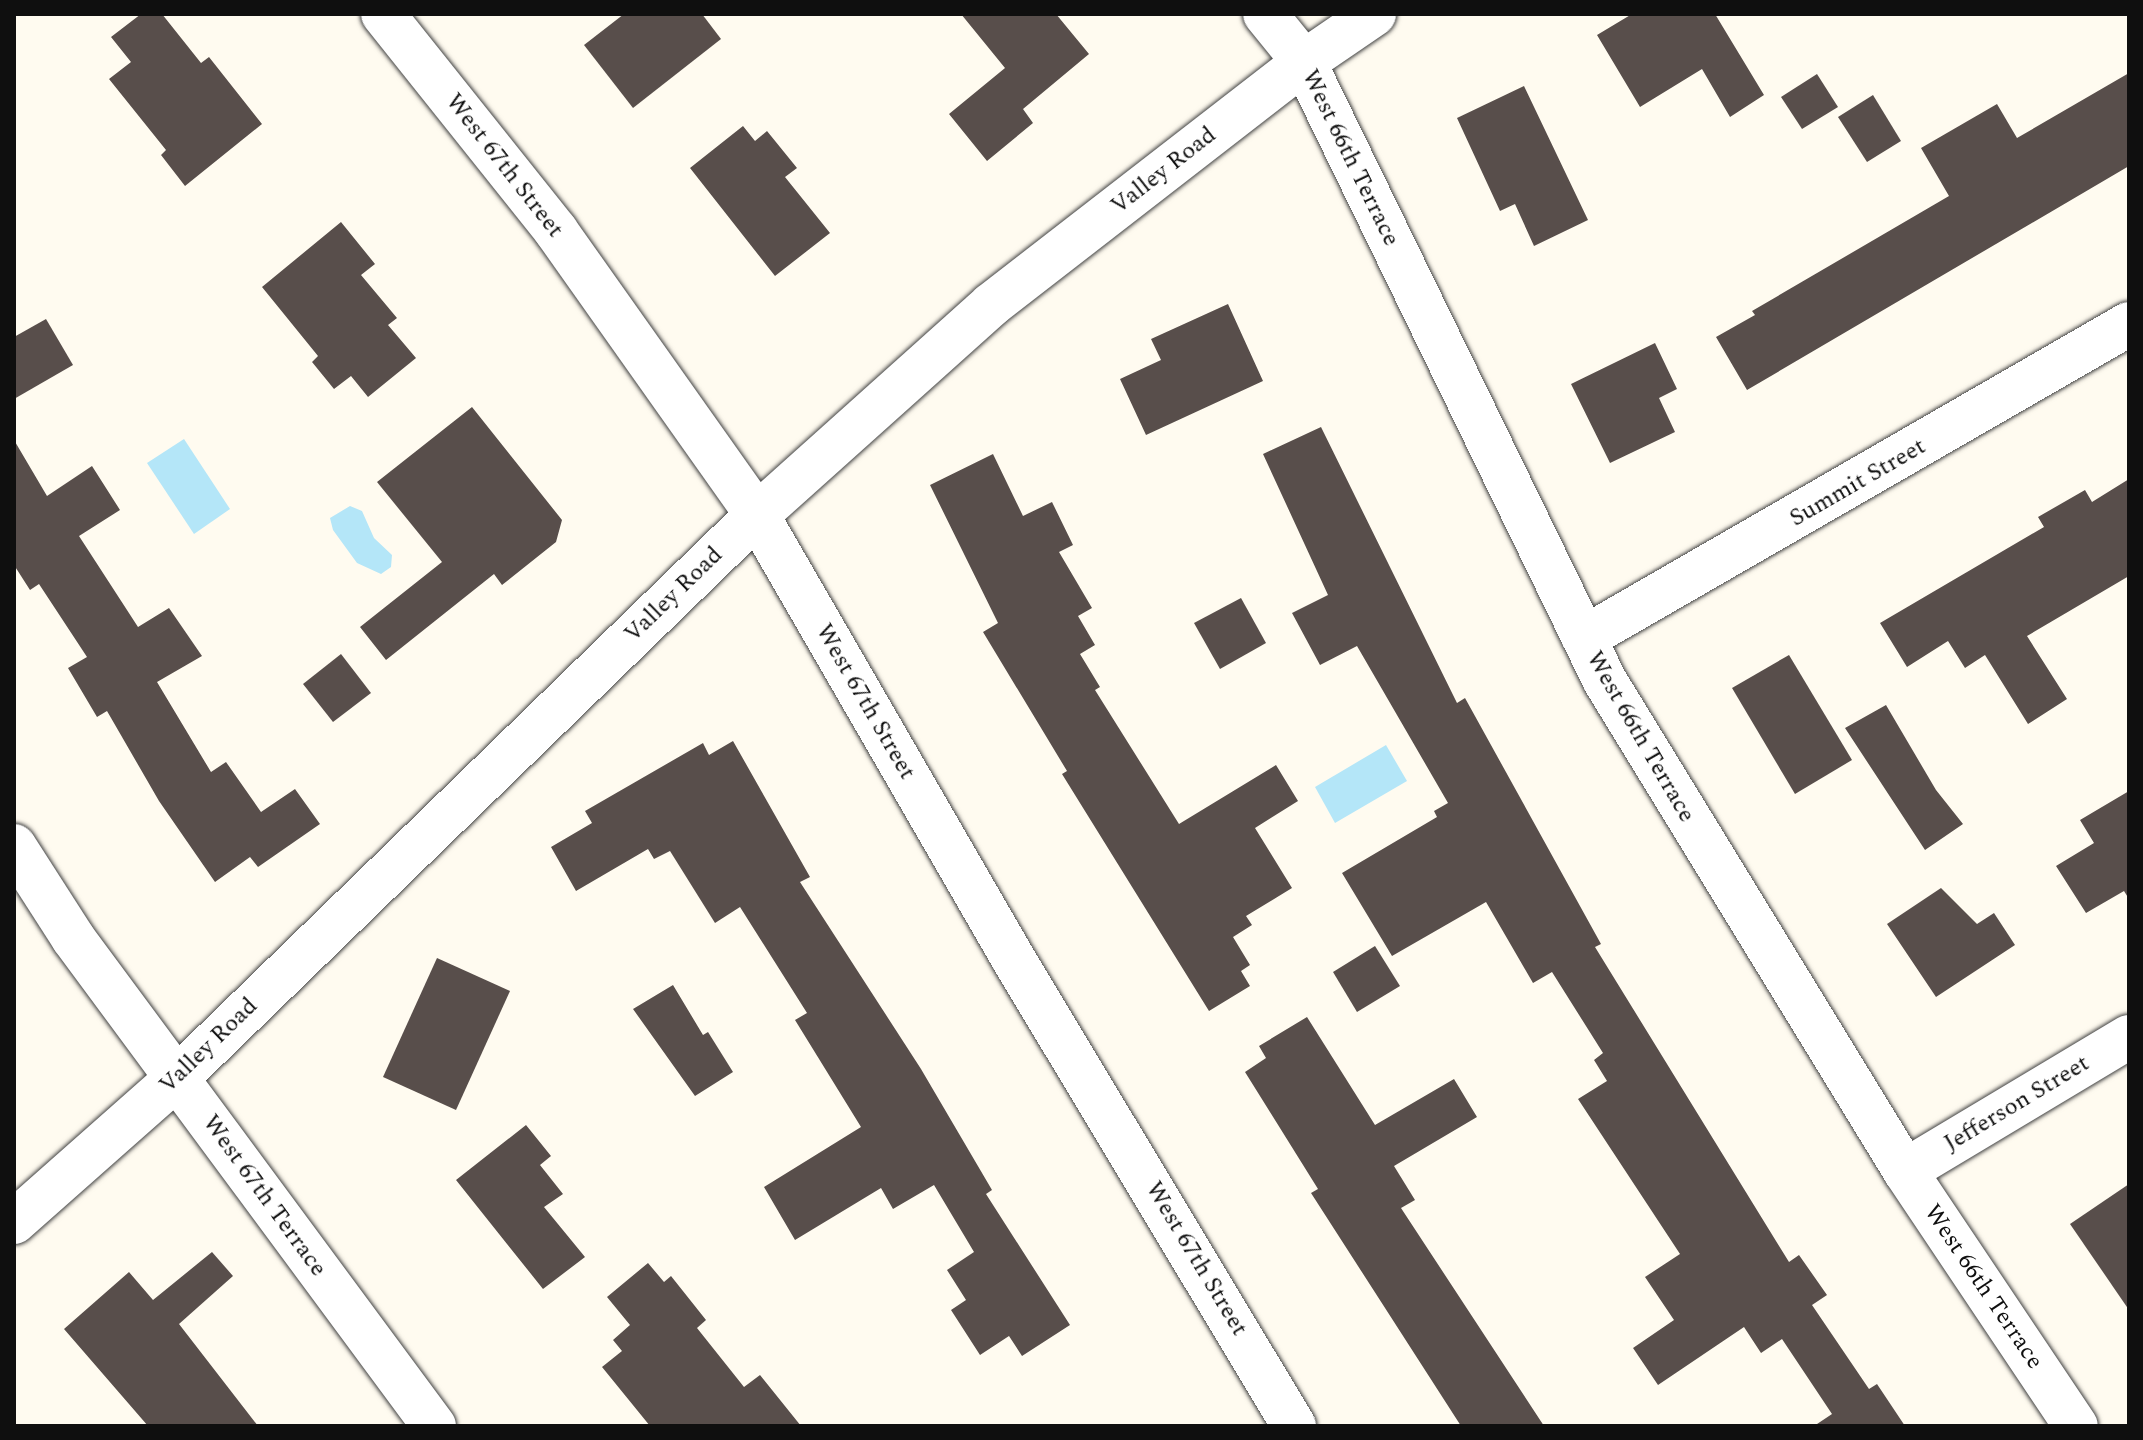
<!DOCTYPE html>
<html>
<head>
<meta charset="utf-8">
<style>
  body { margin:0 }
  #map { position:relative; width:2143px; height:1440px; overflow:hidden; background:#fffbf0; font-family:Spectral,serif }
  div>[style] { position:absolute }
  .water>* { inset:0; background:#b4e6f8 }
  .building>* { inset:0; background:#584e4b }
  .roads { filter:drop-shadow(0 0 2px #424242) drop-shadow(0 0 2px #424242) }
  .street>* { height:44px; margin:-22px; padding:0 22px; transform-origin:22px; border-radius:22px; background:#fff }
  span { translate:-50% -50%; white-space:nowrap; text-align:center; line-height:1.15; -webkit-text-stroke:8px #fff; paint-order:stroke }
  .street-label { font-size:24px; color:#0f0f0f }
  .frame { position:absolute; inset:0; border:16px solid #0f0f0f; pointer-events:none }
</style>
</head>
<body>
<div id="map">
  <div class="water">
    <div style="clip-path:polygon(184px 439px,230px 509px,194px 534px,147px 463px)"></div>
    <div style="clip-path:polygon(350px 506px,362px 511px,374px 538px,392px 555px,391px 567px,381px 574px,357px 563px,333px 530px,330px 518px)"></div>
    <div style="clip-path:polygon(1386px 745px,1407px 781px,1335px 823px,1315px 787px)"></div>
  </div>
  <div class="building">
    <div style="clip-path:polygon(141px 14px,162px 14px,201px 63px,209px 57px,262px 124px,185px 186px,161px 155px,166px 150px,109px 79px,131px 62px,111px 37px)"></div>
    <div style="clip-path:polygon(624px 14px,702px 14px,721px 39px,633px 108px,584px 45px)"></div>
    <div style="clip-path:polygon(961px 14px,1056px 14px,1089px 54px,1023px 109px,1033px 123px,987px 161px,949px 114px,1005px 68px)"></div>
    <div style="clip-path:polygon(1632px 14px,1715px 14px,1764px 95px,1730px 117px,1702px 69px,1640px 107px,1597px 35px)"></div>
    <div style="clip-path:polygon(2129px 73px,2129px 166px,1747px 390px,1716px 337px,1755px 315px,1752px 311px,1949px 196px,1921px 148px,1997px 104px,2017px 138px)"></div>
    <div style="clip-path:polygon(1817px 74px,1838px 107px,1802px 129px,1781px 97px)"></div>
    <div style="clip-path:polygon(1524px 86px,1588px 220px,1534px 246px,1515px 204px,1500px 211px,1457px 118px)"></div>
    <div style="clip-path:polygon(1873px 95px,1901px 141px,1867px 162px,1838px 117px)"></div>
    <div style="clip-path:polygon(743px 126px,755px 141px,767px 131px,797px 168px,785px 177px,830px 233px,775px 276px,690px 168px)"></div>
    <div style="clip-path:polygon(341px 222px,375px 264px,361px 275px,397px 318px,388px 325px,416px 358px,368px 397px,351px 376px,334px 389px,312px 362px,318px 356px,262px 287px)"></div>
    <div style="clip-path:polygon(1228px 304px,1263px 381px,1146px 435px,1120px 379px,1161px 360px,1151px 339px)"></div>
    <div style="clip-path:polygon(46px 319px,73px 365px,14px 399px,14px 337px)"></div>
    <div style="clip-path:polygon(1655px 343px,1677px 389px,1659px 398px,1675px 432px,1610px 463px,1571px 384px)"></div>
    <div style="clip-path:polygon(472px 407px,562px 520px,556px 542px,502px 585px,494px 574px,386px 660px,360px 627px,442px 562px,377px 482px)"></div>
    <div style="clip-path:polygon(1321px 427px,1457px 703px,1465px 698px,1601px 944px,1595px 947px,1789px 1262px,1799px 1255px,1827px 1295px,1812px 1305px,1869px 1389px,1877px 1384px,1905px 1426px,1814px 1426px,1832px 1414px,1782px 1339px,1761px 1353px,1744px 1327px,1658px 1385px,1633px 1348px,1674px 1320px,1645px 1277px,1680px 1254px,1578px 1099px,1607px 1081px,1594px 1060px,1603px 1053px,1552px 972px,1533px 983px,1486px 902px,1392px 956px,1342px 873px,1437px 817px,1434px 811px,1448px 803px,1357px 646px,1320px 665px,1292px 613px,1328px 595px,1263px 454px)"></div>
    <div style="clip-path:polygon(14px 440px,47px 496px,92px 466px,120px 510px,79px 536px,138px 627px,169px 608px,202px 656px,157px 682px,211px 772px,226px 762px,261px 812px,295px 789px,320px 824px,258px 867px,250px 857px,215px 882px,159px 801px,107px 711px,97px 717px,68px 668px,87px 657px,39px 584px,30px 590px,14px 565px)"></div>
    <div style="clip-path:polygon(993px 454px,1023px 516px,1052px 502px,1073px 545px,1059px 552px,1092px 608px,1078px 616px,1095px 645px,1080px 654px,1100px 687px,1095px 690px,1179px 824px,1276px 765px,1298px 801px,1255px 828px,1292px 888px,1246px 916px,1252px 925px,1233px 937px,1250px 965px,1241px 971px,1250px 986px,1209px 1011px,1062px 774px,1067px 771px,983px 632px,998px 623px,930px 485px)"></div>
    <div style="clip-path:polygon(2129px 479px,2129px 576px,2027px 636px,2067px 699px,2028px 724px,1985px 655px,1965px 668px,1948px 641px,1907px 667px,1880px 623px,2044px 527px,2038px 517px,2085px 490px,2092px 502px)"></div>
    <div style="clip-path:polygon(1241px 598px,1266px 643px,1220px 669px,1194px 623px)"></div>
    <div style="clip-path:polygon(341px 654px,371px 693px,333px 722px,303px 684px)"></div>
    <div style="clip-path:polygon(1789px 655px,1852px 760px,1795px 794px,1732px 688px)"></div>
    <div style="clip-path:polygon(1886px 705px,1936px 790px,1963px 824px,1925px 850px,1845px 728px)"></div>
    <div style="clip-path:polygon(733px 741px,810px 877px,800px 882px,921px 1069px,992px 1190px,986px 1194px,1070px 1325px,1022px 1356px,1009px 1336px,980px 1355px,951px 1310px,966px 1300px,947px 1270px,974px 1252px,934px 1185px,893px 1209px,881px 1188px,795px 1240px,764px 1187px,861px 1127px,795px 1020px,807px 1013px,740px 907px,715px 923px,670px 851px,654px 859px,648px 849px,576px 891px,551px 847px,592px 823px,585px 811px,703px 743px,709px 755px)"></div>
    <div style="clip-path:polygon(2129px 791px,2129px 899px,2124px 891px,2086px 913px,2056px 866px,2094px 843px,2080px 820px)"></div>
    <div style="clip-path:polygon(1941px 888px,1977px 924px,1994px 913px,2015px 945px,1936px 997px,1887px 924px)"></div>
    <div style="clip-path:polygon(1375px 946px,1400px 986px,1357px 1012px,1333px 972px)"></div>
    <div style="clip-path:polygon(437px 958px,510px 991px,456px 1110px,383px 1077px)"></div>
    <div style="clip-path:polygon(673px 985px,703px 1035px,708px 1032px,733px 1072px,695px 1096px,633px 1009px)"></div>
    <div style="clip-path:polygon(1307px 1017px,1375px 1125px,1454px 1079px,1477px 1117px,1394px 1166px,1415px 1200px,1401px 1208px,1544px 1426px,1461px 1426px,1311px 1193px,1318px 1189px,1245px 1072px,1266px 1058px,1259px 1046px)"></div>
    <div style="clip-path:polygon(526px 1125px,551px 1156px,540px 1165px,563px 1194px,544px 1207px,585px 1257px,543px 1289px,456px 1180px)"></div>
    <div style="clip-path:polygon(2129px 1184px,2129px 1310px,2070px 1224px)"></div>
    <div style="clip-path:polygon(212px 1252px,233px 1276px,179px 1324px,258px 1426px,148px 1426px,64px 1329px,129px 1272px,153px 1300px)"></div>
    <div style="clip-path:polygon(648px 1263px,664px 1282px,671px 1276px,706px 1320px,697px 1328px,744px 1387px,760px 1375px,801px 1426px,650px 1426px,602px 1367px,622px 1351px,613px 1340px,630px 1325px,607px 1297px)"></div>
  </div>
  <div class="roads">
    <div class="street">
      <div style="left:383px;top:14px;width:278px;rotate:51.4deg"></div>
      <div style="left:556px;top:231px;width:348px;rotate:54.7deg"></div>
      <div style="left:757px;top:515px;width:514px;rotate:59.99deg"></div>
      <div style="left:1014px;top:960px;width:544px;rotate:59deg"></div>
      <div style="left:1265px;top:14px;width:62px;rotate:50.9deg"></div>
      <div style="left:1304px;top:62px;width:688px;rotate:64.07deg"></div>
      <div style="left:1605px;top:681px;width:575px;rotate:58.52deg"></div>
      <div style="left:1905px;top:1171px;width:307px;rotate:56.2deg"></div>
      <div style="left:1584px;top:638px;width:629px;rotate:-29.95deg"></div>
      <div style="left:14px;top:846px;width:109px;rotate:57.3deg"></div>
      <div style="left:73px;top:938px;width:607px;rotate:53.51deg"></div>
      <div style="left:1905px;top:1171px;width:261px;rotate:-30.9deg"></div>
      <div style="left:14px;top:1222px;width:217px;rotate:-41.5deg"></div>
      <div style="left:177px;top:1078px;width:808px;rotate:-44.15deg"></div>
      <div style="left:757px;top:515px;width:314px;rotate:-41.9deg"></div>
      <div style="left:991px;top:305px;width:396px;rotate:-37.8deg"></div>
      <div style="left:1304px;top:62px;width:85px;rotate:-34.4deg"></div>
    </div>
  </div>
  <div class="street-label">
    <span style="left:1350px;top:158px;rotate:64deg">West 66th Terrace</span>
    <span style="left:504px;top:166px;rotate:52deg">West 67th Street</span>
    <span style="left:1164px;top:171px;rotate:-38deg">Valley Road</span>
    <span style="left:1858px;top:483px;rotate:-30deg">Summit Street</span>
    <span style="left:674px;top:595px;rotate:-44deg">Valley Road</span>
    <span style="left:865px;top:702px;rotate:60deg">West 67th Street</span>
    <span style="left:1640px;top:737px;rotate:60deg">West 66th Terrace</span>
    <span style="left:209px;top:1046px;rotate:-44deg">Valley Road</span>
    <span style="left:2017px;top:1104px;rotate:-31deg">Jefferson Street</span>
    <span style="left:264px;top:1196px;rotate:54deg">West 67th Terrace</span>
    <span style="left:1196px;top:1259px;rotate:59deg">West 67th Street</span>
    <span style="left:1983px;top:1287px;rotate:56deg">West 66th Terrace</span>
  </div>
  <div class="frame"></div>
</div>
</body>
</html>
